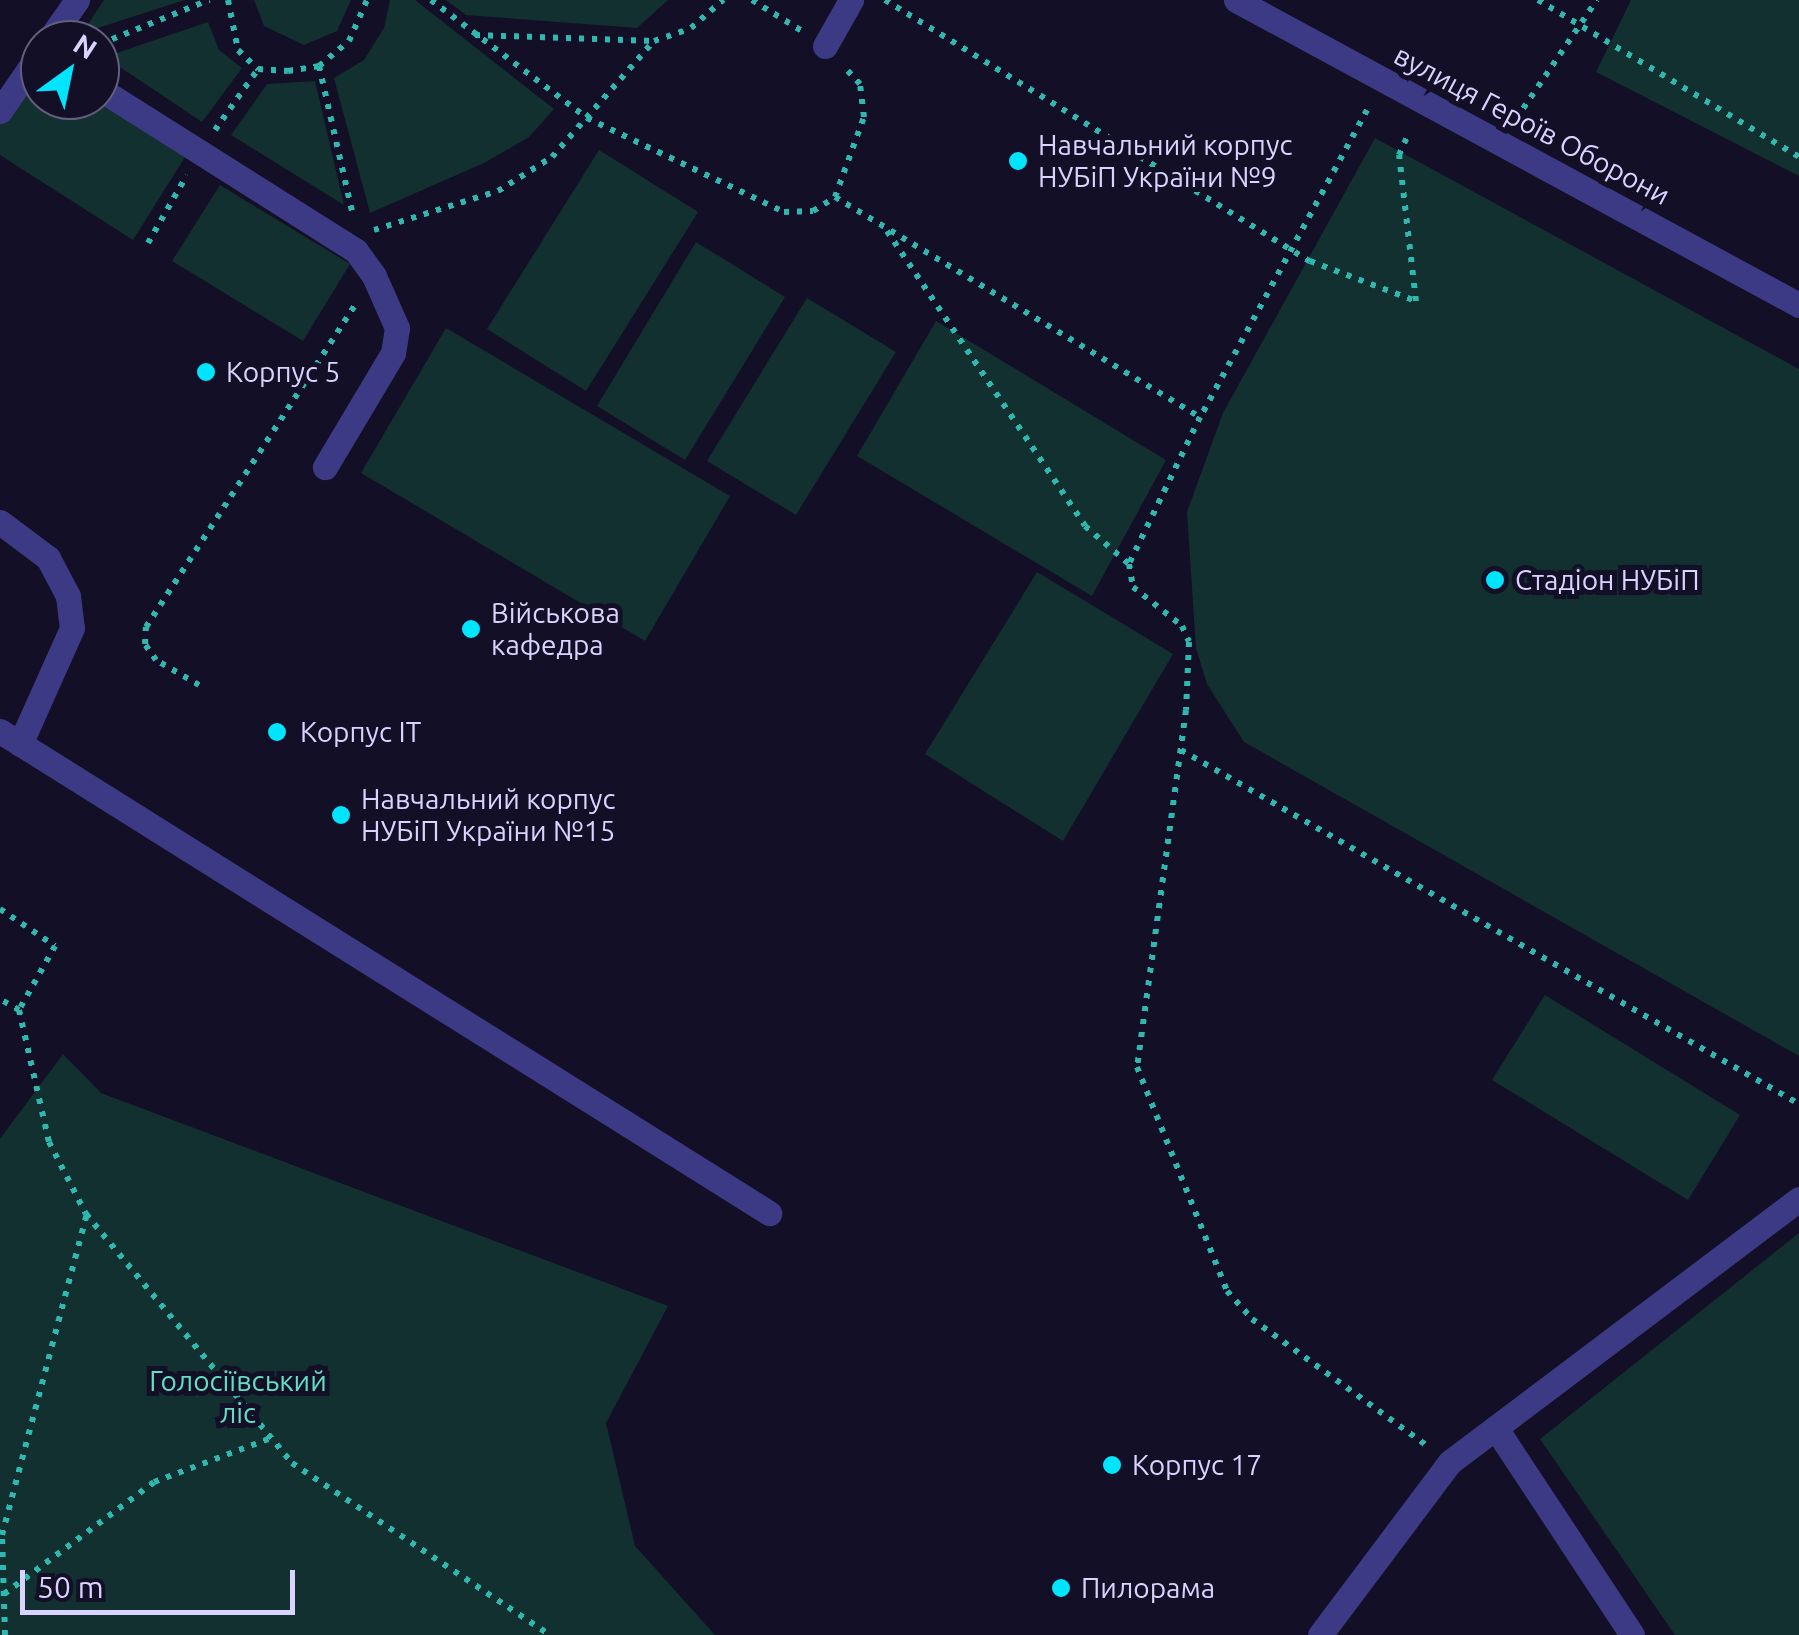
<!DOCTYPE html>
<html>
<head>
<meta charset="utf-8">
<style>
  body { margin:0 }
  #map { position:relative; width:1799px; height:1635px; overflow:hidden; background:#130f26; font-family:Ubuntu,sans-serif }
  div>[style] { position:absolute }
  .green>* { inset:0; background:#12302f }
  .path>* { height:6px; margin-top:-3px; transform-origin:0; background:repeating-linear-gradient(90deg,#2fb8b0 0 5px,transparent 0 13px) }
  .minor>* { height:25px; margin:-12.5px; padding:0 12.5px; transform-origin:12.5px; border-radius:12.5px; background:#3d3a85 }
  .dots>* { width:28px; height:28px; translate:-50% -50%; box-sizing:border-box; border:5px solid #130f26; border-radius:50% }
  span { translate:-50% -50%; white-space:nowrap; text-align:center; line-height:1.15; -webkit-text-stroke:10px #130f26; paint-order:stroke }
  .street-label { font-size:28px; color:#d9d4ff }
  .poi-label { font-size:28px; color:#d9d4ff }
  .left { translate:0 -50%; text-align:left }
  .park-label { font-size:28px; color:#5fe0c0 }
  .north { position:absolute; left:20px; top:20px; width:100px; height:100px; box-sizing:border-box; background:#130f26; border:2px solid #625e7d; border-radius:50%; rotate:33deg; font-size:28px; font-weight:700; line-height:40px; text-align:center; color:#d9d4ff }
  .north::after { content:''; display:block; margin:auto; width:35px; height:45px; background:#00e5ff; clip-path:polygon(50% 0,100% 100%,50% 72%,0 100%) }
  .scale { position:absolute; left:20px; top:1570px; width:275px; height:45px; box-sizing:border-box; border:5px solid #d9d4ff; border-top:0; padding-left:12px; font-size:30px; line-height:35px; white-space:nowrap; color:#d9d4ff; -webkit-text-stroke:8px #130f26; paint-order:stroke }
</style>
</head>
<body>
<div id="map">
  <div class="green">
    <div style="clip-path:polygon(104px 0,185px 0,82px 33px)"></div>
    <div style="clip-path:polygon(254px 0,351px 0,337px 31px,304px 45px,264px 26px)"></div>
    <div style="clip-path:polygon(390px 0,415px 0,554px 109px,529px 137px,484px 163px,370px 213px,334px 78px,364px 60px,384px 28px)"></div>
    <div style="clip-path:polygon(446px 0,668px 0,637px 28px,466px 15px)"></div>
    <div style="clip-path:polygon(1631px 0,1799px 0,1799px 176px,1596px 72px)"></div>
    <div style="clip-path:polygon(208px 22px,219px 50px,242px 68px,202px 122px,105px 57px)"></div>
    <div style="clip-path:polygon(38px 64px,40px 100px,95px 100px,185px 157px,133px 240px,0 155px,0 124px)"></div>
    <div style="clip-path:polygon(315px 81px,344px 205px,231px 135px,267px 84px)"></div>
    <div style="clip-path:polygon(1375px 138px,1799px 369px,1799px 1056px,1244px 742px,1207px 684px,1196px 648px,1187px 512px,1223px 413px)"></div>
    <div style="clip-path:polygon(599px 150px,698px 212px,586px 391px,487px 329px)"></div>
    <div style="clip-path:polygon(220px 185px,350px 264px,303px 341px,172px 261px)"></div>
    <div style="clip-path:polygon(696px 242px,785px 297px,685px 460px,597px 406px)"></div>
    <div style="clip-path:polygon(807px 298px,896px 352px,796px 515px,707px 461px)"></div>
    <div style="clip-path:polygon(936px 321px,1166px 460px,1092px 596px,857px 456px)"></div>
    <div style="clip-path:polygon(446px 328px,730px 496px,645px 641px,361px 473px)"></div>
    <div style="clip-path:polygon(1037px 572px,1173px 654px,1063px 841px,925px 754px)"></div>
    <div style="clip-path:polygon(1545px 995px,1740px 1115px,1688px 1200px,1492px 1080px)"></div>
    <div style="clip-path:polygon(63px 1054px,101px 1093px,668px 1306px,606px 1423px,635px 1546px,715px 1635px,0 1635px,0 1139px)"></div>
    <div style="clip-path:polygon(1799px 1233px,1799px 1635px,1675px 1635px,1540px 1439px)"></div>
  </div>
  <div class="path">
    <div style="left:228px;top:0;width:51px;rotate:78.7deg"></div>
    <div style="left:238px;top:50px;width:28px;rotate:44deg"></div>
    <div style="left:258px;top:69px;width:30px;rotate:4deg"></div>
    <div style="left:288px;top:71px;width:31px;rotate:-9deg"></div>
    <div style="left:319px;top:66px;width:39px;rotate:-40deg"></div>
    <div style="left:349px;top:41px;width:45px;rotate:-66.3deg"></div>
    <div style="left:431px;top:0;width:196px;rotate:37.1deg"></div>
    <div style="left:587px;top:118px;width:218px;rotate:25.5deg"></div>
    <div style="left:784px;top:212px;width:29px;rotate:-2deg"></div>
    <div style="left:813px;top:211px;width:26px;rotate:-32deg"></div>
    <div style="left:835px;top:197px;width:85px;rotate:-70.1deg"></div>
    <div style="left:864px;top:117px;width:33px;rotate:-97deg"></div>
    <div style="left:860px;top:84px;width:22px;rotate:-133deg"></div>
    <div style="left:752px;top:0;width:59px;rotate:31.8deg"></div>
    <div style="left:885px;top:0;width:499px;rotate:31.6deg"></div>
    <div style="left:1310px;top:261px;width:113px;rotate:20.7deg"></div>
    <div style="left:1416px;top:301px;width:147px;rotate:-96.6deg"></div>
    <div style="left:1399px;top:155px;width:22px;rotate:-66deg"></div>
    <div style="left:1538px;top:0;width:305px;rotate:31deg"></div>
    <div style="left:475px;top:35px;width:179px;rotate:1.9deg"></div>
    <div style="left:654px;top:41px;width:39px;rotate:-19deg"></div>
    <div style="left:691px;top:28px;width:43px;rotate:-41.2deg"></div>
    <div style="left:100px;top:44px;width:118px;rotate:-22deg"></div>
    <div style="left:319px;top:66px;width:154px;rotate:77.2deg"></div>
    <div style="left:1367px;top:110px;width:349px;rotate:118.5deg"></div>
    <div style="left:1200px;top:417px;width:163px;rotate:115.8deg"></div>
    <div style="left:1129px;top:564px;width:23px;rotate:80deg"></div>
    <div style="left:1133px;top:587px;width:63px;rotate:38.5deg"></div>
    <div style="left:1182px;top:626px;width:17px;rotate:66deg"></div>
    <div style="left:1189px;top:642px;width:68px;rotate:92.5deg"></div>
    <div style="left:1186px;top:710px;width:360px;rotate:97.8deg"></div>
    <div style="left:1137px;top:1067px;width:241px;rotate:68.1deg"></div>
    <div style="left:1227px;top:1291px;width:38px;rotate:48deg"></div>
    <div style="left:1252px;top:1319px;width:218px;rotate:35.9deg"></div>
    <div style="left:1516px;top:119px;width:144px;rotate:-55.8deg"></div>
    <div style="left:215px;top:130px;width:75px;rotate:-54.8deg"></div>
    <div style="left:835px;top:197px;width:426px;rotate:31.1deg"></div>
    <div style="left:374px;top:230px;width:130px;rotate:-17.5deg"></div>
    <div style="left:498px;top:191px;width:64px;rotate:-32.2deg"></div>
    <div style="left:552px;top:157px;width:154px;rotate:-48.7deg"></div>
    <div style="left:887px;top:231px;width:355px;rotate:56.1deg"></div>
    <div style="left:1085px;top:526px;width:58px;rotate:40.8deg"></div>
    <div style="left:148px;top:243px;width:78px;rotate:-60.2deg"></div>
    <div style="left:199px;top:685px;width:50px;rotate:-149.8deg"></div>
    <div style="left:156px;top:660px;width:19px;rotate:-125deg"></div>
    <div style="left:145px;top:644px;width:17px;rotate:-87deg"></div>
    <div style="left:146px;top:627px;width:384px;rotate:-57deg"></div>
    <div style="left:1181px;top:750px;width:712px;rotate:29.8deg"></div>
    <div style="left:0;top:909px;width:66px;rotate:33.9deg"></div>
    <div style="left:55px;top:946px;width:73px;rotate:119.4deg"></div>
    <div style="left:19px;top:1010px;width:22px;rotate:-150deg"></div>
    <div style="left:19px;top:1010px;width:135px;rotate:77.2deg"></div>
    <div style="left:49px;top:1142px;width:81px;rotate:62.8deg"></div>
    <div style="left:86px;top:1214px;width:323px;rotate:50.4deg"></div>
    <div style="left:292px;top:1463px;width:310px;rotate:33.7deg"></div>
    <div style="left:4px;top:1594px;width:187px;rotate:-36.7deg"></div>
    <div style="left:154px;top:1482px;width:125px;rotate:-20.6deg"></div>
    <div style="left:5px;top:1635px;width:100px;rotate:-91.7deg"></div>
    <div style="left:2px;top:1535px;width:330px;rotate:-75.2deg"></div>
  </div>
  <div class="minor">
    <div style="left:1236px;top:0;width:640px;rotate:28.45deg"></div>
    <div style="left:49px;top:40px;width:49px;rotate:-55deg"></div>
    <div style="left:825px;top:46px;width:53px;rotate:-60.5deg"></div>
    <div style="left:100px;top:89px;width:303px;rotate:32.3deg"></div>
    <div style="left:356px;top:251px;width:31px;rotate:54deg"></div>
    <div style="left:374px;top:276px;width:57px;rotate:66.1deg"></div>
    <div style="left:397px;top:328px;width:25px;rotate:99deg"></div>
    <div style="left:393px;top:353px;width:133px;rotate:120.8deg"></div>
    <div style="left:0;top:111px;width:70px;rotate:-55.4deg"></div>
    <div style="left:0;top:522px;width:60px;rotate:36.9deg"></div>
    <div style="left:48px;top:558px;width:43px;rotate:62.2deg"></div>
    <div style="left:68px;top:596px;width:32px;rotate:83deg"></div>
    <div style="left:72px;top:628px;width:127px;rotate:114.1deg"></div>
    <div style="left:0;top:731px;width:908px;rotate:32.08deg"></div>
    <div style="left:1497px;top:1430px;width:245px;rotate:56.6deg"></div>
    <div style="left:1320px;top:1635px;width:216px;rotate:-53.1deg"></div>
    <div style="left:1450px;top:1462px;width:437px;rotate:-37deg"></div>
  </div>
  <div class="dots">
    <div style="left:1018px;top:161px;background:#00e5ff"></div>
    <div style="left:206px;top:372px;background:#00e5ff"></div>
    <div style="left:1495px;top:580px;background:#00e5ff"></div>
    <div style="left:471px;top:629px;background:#00e5ff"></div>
    <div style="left:277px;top:732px;background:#00e5ff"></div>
    <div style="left:341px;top:815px;background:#00e5ff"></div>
    <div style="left:1112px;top:1465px;background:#00e5ff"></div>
    <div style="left:1061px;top:1588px;background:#00e5ff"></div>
  </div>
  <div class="street-label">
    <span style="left:1532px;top:125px;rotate:28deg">вулиця Героїв Оборони</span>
  </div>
  <div class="poi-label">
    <span class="left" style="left:1038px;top:161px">Навчальний корпус<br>НУБіП України №9</span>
    <span class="left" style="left:226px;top:372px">Корпус 5</span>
    <span class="left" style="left:1515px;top:580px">Стадіон НУБіП</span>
    <span class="left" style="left:491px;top:629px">Військова<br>кафедра</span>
    <span class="left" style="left:300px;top:732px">Корпус ІТ</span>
    <span class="left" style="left:361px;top:815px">Навчальний корпус<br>НУБіП України №15</span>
    <span class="left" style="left:1132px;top:1465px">Корпус 17</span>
    <span class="left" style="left:1081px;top:1588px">Пилорама</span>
  </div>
  <div class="park-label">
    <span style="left:238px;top:1397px">Голосіївський<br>ліс</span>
  </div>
  <div class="north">N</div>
  <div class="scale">50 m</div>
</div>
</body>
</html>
